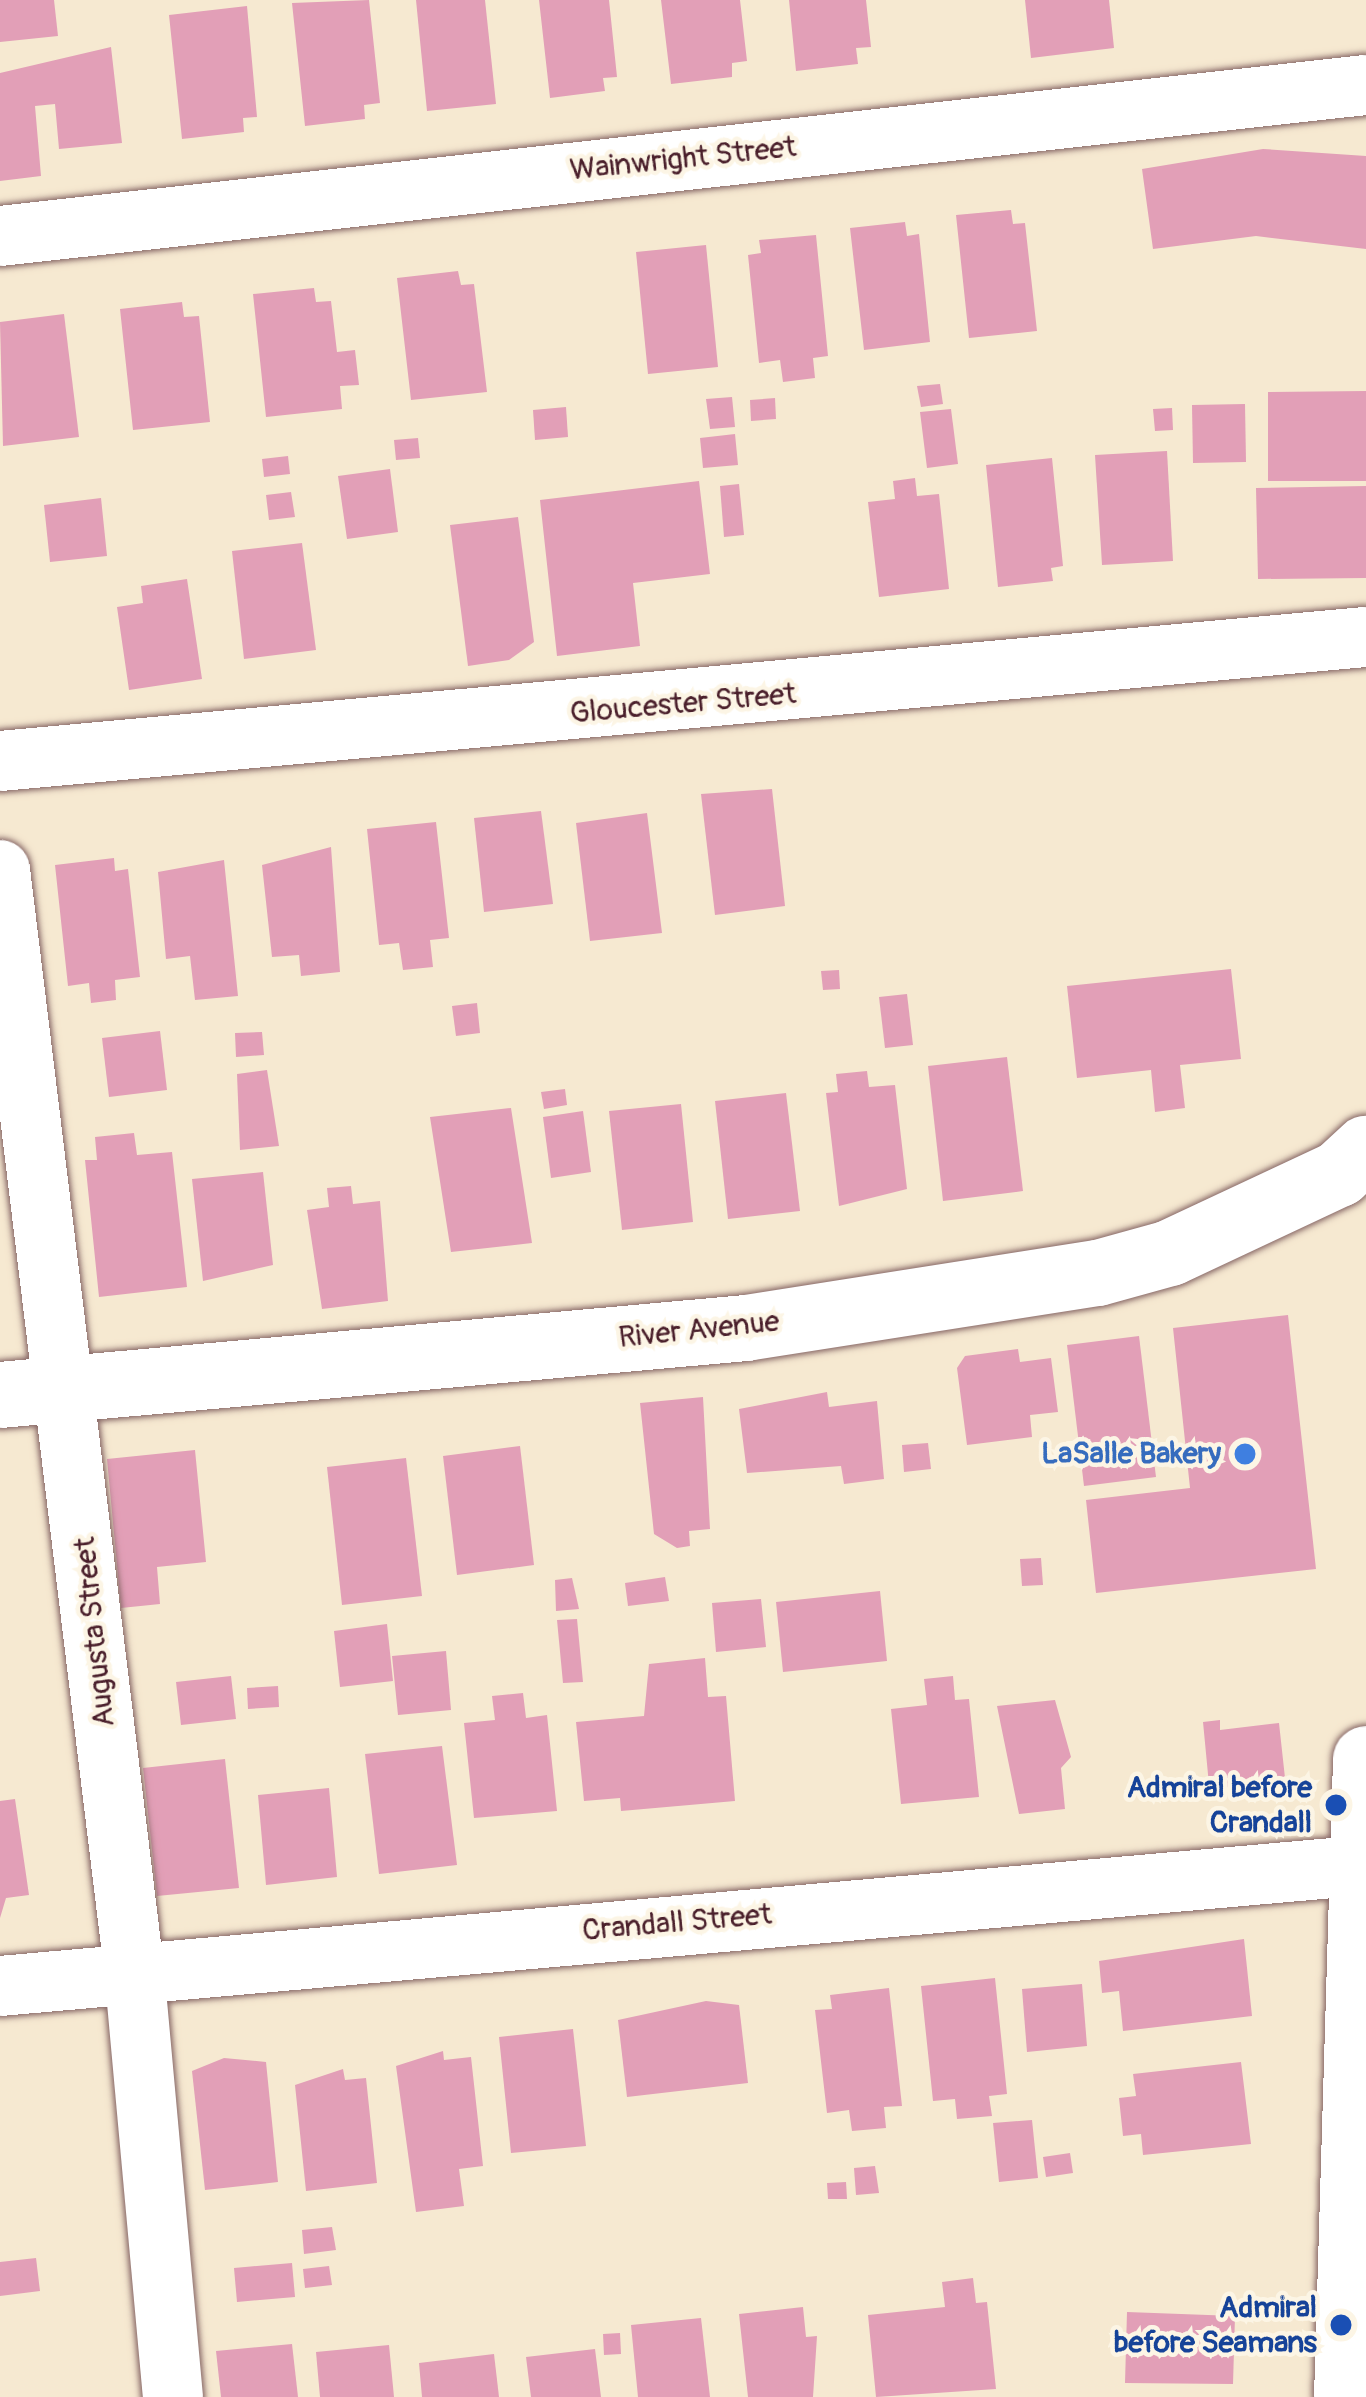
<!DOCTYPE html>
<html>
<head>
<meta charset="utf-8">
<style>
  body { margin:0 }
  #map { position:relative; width:1366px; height:2397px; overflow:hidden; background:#f6e9d1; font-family:Pangolin,sans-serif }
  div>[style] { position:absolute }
  .building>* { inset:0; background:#e29fb7 }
  .roads { filter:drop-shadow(0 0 3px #866665) drop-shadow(0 0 3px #866665) }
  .street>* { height:60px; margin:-30px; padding:0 30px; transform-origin:30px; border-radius:30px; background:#fff }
  .secondary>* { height:66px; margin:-33px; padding:0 33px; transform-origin:33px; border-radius:33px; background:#fff }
  .dots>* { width:33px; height:33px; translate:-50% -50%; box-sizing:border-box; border:6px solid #fcf5e5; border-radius:50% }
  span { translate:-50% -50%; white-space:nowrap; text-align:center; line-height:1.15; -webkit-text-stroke:9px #fcf5e5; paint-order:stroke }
  .street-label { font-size:30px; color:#4a1f2b }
  .shop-label { font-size:30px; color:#366cbe; font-weight:700 }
  .right { translate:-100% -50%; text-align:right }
  .transit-label { font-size:30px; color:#164399; font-weight:700 }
</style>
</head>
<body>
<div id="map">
  <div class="building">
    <div style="clip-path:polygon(0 0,54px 0,58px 36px,0 42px)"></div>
    <div style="clip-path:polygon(369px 0,380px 103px,364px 105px,365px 119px,305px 126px,292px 3px)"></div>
    <div style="clip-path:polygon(416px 0,485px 0,496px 104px,427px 111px)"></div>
    <div style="clip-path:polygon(539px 0,609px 0,617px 77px,603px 78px,605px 91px,550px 98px)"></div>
    <div style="clip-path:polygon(661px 0,740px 0,747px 61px,732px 63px,732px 77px,671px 84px)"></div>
    <div style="clip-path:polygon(789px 0,866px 0,871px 47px,856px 48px,858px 64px,796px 71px)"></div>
    <div style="clip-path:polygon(1025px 0,1109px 0,1114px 48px,1031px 58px)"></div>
    <div style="clip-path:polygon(247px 6px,257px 117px,243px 118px,244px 132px,182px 139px,169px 15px)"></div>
    <div style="clip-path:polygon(111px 47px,122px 143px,59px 149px,55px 104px,35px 106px,41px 176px,0 181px,0 73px)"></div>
    <div style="clip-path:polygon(1263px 149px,1366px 156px,1366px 249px,1256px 236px,1153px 249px,1142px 169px)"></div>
    <div style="clip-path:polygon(1011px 210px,1013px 224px,1025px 223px,1037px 331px,969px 338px,956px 215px)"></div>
    <div style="clip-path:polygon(905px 222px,907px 236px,919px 234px,930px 342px,864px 350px,850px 228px)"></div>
    <div style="clip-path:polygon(816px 235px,828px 356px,813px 358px,815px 378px,783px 382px,780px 360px,759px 363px,748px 255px,761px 253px,759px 240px)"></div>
    <div style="clip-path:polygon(706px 245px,718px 367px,648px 374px,636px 252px)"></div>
    <div style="clip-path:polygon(458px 271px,461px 285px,474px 284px,487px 392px,411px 400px,397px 278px)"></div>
    <div style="clip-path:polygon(314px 288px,316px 302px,331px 301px,337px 352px,355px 350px,359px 385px,340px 386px,342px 409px,266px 417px,253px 294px)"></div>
    <div style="clip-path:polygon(182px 302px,184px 317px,199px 316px,210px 422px,133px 430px,120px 309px)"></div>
    <div style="clip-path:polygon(64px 314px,79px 437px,3px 446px,0 322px)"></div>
    <div style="clip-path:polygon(940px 384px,943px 404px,921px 407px,917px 386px)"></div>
    <div style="clip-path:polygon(1366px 391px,1366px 481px,1268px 481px,1268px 392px)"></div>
    <div style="clip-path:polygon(732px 397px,735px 427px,710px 429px,706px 399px)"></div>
    <div style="clip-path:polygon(775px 398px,776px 419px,751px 421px,750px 400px)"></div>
    <div style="clip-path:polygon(1245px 404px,1246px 462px,1193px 463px,1192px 405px)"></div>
    <div style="clip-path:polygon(566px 407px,568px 437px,535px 440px,533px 410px)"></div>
    <div style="clip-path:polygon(1172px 408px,1173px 430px,1155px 431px,1153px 409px)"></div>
    <div style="clip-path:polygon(951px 409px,958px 464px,927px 468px,920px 412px)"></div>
    <div style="clip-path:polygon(735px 434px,738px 465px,703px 468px,700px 438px)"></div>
    <div style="clip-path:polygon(418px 438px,420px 458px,396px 460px,394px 440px)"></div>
    <div style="clip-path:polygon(1167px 451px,1173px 561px,1102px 565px,1095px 455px)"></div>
    <div style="clip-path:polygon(288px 456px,290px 474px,264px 477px,262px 459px)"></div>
    <div style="clip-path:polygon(1052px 458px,1063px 566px,1051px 568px,1053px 581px,998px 587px,986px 465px)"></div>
    <div style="clip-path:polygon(390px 469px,398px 532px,347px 539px,338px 476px)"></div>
    <div style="clip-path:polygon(915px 478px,917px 496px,939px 494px,949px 589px,879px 597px,868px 502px,895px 499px,893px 481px)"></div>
    <div style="clip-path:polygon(699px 481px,710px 574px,633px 583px,640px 646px,557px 656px,540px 500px)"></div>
    <div style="clip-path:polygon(739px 484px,744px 535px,724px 537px,720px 486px)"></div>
    <div style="clip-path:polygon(1366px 486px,1366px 578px,1258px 579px,1256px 488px)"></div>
    <div style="clip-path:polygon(291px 492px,295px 517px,269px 520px,266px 495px)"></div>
    <div style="clip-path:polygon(101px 498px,107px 556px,50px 562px,44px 505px)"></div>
    <div style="clip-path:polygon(518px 517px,534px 642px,509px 660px,468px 666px,450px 525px)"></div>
    <div style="clip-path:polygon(302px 543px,316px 650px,244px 659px,232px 551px)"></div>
    <div style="clip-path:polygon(187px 579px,202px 679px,129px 690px,117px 607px,143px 603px,141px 586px)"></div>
    <div style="clip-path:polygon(772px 789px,785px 906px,715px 915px,701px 794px)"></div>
    <div style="clip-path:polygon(541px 811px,553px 904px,484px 912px,474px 818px)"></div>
    <div style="clip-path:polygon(647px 813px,662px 933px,590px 941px,576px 823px)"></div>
    <div style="clip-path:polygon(436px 822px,449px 938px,430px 940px,433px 967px,403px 970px,399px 943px,379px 945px,367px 829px)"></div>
    <div style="clip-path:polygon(331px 847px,340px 972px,301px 976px,299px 955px,272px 957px,262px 865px)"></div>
    <div style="clip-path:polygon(114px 858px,115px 871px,128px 869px,140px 977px,115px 980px,116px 1000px,91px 1003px,89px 983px,68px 986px,55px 865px)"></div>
    <div style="clip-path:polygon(224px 860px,238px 996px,195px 1000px,190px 956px,166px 959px,158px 872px)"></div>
    <div style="clip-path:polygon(1231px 969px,1241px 1059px,1180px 1065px,1185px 1108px,1155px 1112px,1151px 1070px,1077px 1078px,1067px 986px)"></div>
    <div style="clip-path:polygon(839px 970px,840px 989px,823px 990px,821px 971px)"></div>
    <div style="clip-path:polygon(907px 994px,913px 1045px,885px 1048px,879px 997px)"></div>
    <div style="clip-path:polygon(477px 1003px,480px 1033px,456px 1036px,452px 1006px)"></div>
    <div style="clip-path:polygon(160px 1031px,167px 1090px,109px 1097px,102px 1038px)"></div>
    <div style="clip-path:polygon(262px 1032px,264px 1055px,236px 1057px,235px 1033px)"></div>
    <div style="clip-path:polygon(1007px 1057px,1023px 1191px,943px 1201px,928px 1066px)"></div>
    <div style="clip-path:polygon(267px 1070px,279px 1146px,240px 1150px,237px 1074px)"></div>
    <div style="clip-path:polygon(867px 1071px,869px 1087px,895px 1085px,907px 1189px,839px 1206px,826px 1093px,838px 1092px,836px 1074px)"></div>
    <div style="clip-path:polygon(565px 1089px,567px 1105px,544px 1109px,541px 1092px)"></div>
    <div style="clip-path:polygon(786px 1093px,800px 1211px,728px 1219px,715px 1101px)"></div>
    <div style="clip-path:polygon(681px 1104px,693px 1222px,622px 1230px,609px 1111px)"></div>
    <div style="clip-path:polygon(511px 1108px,532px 1243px,451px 1252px,430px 1117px)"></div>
    <div style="clip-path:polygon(583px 1111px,591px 1172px,551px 1178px,543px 1117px)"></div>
    <div style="clip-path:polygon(134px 1133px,137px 1155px,172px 1152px,187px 1287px,99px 1297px,85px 1160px,97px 1160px,95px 1137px)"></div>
    <div style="clip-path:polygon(263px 1172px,273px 1265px,203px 1281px,192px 1179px)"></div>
    <div style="clip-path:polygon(351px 1186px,353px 1204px,380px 1201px,388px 1301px,322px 1309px,307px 1210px,329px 1207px,327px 1188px)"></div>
    <div style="clip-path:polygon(1288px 1315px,1316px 1569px,1096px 1593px,1086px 1500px,1190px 1488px,1173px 1328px)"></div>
    <div style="clip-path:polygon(1139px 1336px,1156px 1477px,1084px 1486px,1067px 1345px)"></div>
    <div style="clip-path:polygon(1018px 1349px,1020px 1362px,1051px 1358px,1058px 1412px,1030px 1415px,1032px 1437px,967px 1445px,957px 1368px,965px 1356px)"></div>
    <div style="clip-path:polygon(827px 1392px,829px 1407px,877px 1401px,884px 1479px,844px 1484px,841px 1466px,747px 1473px,739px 1409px)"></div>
    <div style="clip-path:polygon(703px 1397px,710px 1529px,689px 1531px,690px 1546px,677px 1548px,654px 1534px,640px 1403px)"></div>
    <div style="clip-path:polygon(928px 1443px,931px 1469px,904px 1472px,902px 1445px)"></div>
    <div style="clip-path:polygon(520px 1446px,534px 1565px,457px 1575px,443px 1456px)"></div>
    <div style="clip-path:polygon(195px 1450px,206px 1562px,157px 1567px,160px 1604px,121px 1608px,107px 1459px)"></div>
    <div style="clip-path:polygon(406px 1458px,422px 1596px,342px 1605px,327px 1467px)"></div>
    <div style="clip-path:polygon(1041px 1558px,1043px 1585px,1022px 1586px,1020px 1559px)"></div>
    <div style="clip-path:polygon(665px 1577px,669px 1601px,628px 1606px,625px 1583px)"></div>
    <div style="clip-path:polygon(572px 1578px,579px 1609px,556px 1611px,555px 1580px)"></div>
    <div style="clip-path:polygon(880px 1591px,887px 1661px,783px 1672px,776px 1602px)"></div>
    <div style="clip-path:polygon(761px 1599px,766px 1647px,716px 1652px,712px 1603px)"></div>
    <div style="clip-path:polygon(577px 1619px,583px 1682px,563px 1683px,557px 1620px)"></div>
    <div style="clip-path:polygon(387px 1624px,393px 1681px,340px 1687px,334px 1631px)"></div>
    <div style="clip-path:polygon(446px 1651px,451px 1710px,398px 1715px,392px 1656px)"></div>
    <div style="clip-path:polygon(705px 1658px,708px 1697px,726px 1696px,735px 1801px,621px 1811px,620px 1798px,584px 1801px,576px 1722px,644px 1716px,649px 1664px)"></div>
    <div style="clip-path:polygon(231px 1676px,236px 1719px,181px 1725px,176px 1682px)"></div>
    <div style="clip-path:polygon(953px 1676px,955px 1700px,969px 1699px,979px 1797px,901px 1804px,891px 1709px,927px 1705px,924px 1679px)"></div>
    <div style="clip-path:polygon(278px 1686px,279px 1707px,248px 1709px,247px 1688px)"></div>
    <div style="clip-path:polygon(523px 1693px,526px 1718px,547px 1715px,557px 1811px,474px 1818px,464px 1723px,495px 1720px,492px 1696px)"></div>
    <div style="clip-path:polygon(1055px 1700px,1071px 1757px,1061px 1768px,1065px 1809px,1019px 1814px,997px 1706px)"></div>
    <div style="clip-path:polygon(1220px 1720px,1220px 1730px,1279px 1723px,1285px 1778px,1210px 1795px,1203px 1722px)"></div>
    <div style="clip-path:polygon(442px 1746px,457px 1865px,379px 1874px,365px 1754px)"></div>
    <div style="clip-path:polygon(225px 1759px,239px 1888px,157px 1896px,143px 1768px)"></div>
    <div style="clip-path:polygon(329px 1788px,337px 1877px,266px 1885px,258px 1795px)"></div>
    <div style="clip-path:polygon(15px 1799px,29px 1895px,6px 1898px,0 1918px,0 1801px)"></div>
    <div style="clip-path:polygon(1244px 1939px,1252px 2016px,1123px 2031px,1119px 1991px,1102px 1993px,1099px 1961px)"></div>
    <div style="clip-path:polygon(995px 1978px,1007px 2094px,989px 2096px,992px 2116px,957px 2119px,955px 2099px,933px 2101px,921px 1986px)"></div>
    <div style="clip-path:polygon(1082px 1984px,1087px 2046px,1027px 2052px,1022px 1989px)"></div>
    <div style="clip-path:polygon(889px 1988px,902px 2106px,884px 2107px,886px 2128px,852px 2131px,849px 2110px,827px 2113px,815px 2010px,832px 2009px,830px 1995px)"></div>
    <div style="clip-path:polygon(706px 2001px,739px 2005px,748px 2083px,627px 2097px,618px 2020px)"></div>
    <div style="clip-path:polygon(573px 2029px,586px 2146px,511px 2153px,499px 2037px)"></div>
    <div style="clip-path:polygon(443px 2051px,444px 2060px,471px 2057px,483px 2166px,459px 2169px,464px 2206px,416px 2212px,396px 2066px)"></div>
    <div style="clip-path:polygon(224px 2058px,266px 2062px,278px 2182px,205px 2190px,192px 2071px)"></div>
    <div style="clip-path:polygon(1241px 2062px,1251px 2144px,1143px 2155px,1141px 2134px,1123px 2136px,1119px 2098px,1136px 2096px,1133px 2074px)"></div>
    <div style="clip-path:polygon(343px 2069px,345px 2080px,366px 2078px,377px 2183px,306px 2191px,295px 2085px)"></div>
    <div style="clip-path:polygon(1032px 2120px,1038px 2178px,999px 2182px,993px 2123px)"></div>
    <div style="clip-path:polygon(1070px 2153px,1073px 2173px,1046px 2177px,1043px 2157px)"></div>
    <div style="clip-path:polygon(875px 2166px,879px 2193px,856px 2195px,854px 2168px)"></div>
    <div style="clip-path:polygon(846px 2182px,847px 2199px,828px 2199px,827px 2183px)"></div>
    <div style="clip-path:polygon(332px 2227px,336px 2250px,304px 2254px,302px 2230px)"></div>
    <div style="clip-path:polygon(36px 2258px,40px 2291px,0 2296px,0 2262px)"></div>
    <div style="clip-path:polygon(292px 2263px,295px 2297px,237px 2302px,234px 2268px)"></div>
    <div style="clip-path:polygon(329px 2266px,332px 2285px,305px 2288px,303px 2269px)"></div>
    <div style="clip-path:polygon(973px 2278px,976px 2303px,987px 2302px,996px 2389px,876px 2397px,868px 2315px,945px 2307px,942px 2282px)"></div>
    <div style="clip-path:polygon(803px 2307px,806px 2337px,817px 2336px,813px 2397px,748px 2397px,739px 2314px)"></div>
    <div style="clip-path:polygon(1127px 2312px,1235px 2316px,1233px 2384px,1125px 2383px)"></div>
    <div style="clip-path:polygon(701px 2318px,710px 2397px,638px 2397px,631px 2325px)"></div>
    <div style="clip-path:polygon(620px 2333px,621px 2354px,604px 2355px,603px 2334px)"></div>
    <div style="clip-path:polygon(292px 2344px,298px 2397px,221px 2397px,216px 2351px)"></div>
    <div style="clip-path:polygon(389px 2345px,394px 2397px,320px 2397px,316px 2352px)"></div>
    <div style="clip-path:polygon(595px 2349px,601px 2397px,531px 2397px,526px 2357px)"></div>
    <div style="clip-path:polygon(494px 2354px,499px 2397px,422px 2397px,419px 2363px)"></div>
  </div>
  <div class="roads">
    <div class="street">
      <div style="left:0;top:236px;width:1374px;rotate:-6.31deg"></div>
      <div style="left:0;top:761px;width:1372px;rotate:-5.19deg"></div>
      <div style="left:0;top:870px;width:1107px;rotate:83.05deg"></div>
      <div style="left:134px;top:1969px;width:430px;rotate:84.8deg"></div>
      <div style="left:0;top:1986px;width:1360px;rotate:-5.06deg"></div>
    </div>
    <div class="secondary">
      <div style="left:0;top:1395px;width:749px;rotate:-5.13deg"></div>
      <div style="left:746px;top:1328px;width:356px;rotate:-8.9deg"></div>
      <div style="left:1098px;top:1273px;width:75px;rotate:-15.5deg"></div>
      <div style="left:1170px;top:1253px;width:187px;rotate:-25.1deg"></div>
      <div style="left:1339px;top:1174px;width:37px;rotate:-43deg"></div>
      <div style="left:1347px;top:2397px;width:638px;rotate:-88.29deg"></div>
    </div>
  </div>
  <div class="dots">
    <div style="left:1245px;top:1454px;background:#3f7fe0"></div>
    <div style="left:1336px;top:1805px;background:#1a4fb4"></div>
    <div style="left:1341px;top:2325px;background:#1a4fb4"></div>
  </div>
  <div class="street-label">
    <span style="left:683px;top:159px;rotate:-6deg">Wainwright Street</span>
    <span style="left:683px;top:704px;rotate:-5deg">Gloucester Street</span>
    <span style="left:699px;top:1330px;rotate:-6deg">River Avenue</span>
    <span style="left:95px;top:1632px;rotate:-96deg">Augusta Street</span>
    <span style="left:677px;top:1923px;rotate:-5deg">Crandall Street</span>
  </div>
  <div class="shop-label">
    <span class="right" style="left:1221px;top:1454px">LaSalle Bakery</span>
  </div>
  <div class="transit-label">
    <span class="right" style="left:1312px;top:1805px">Admiral before<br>Crandall</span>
    <span class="right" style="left:1317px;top:2325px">Admiral<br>before Seamans</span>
  </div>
</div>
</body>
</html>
